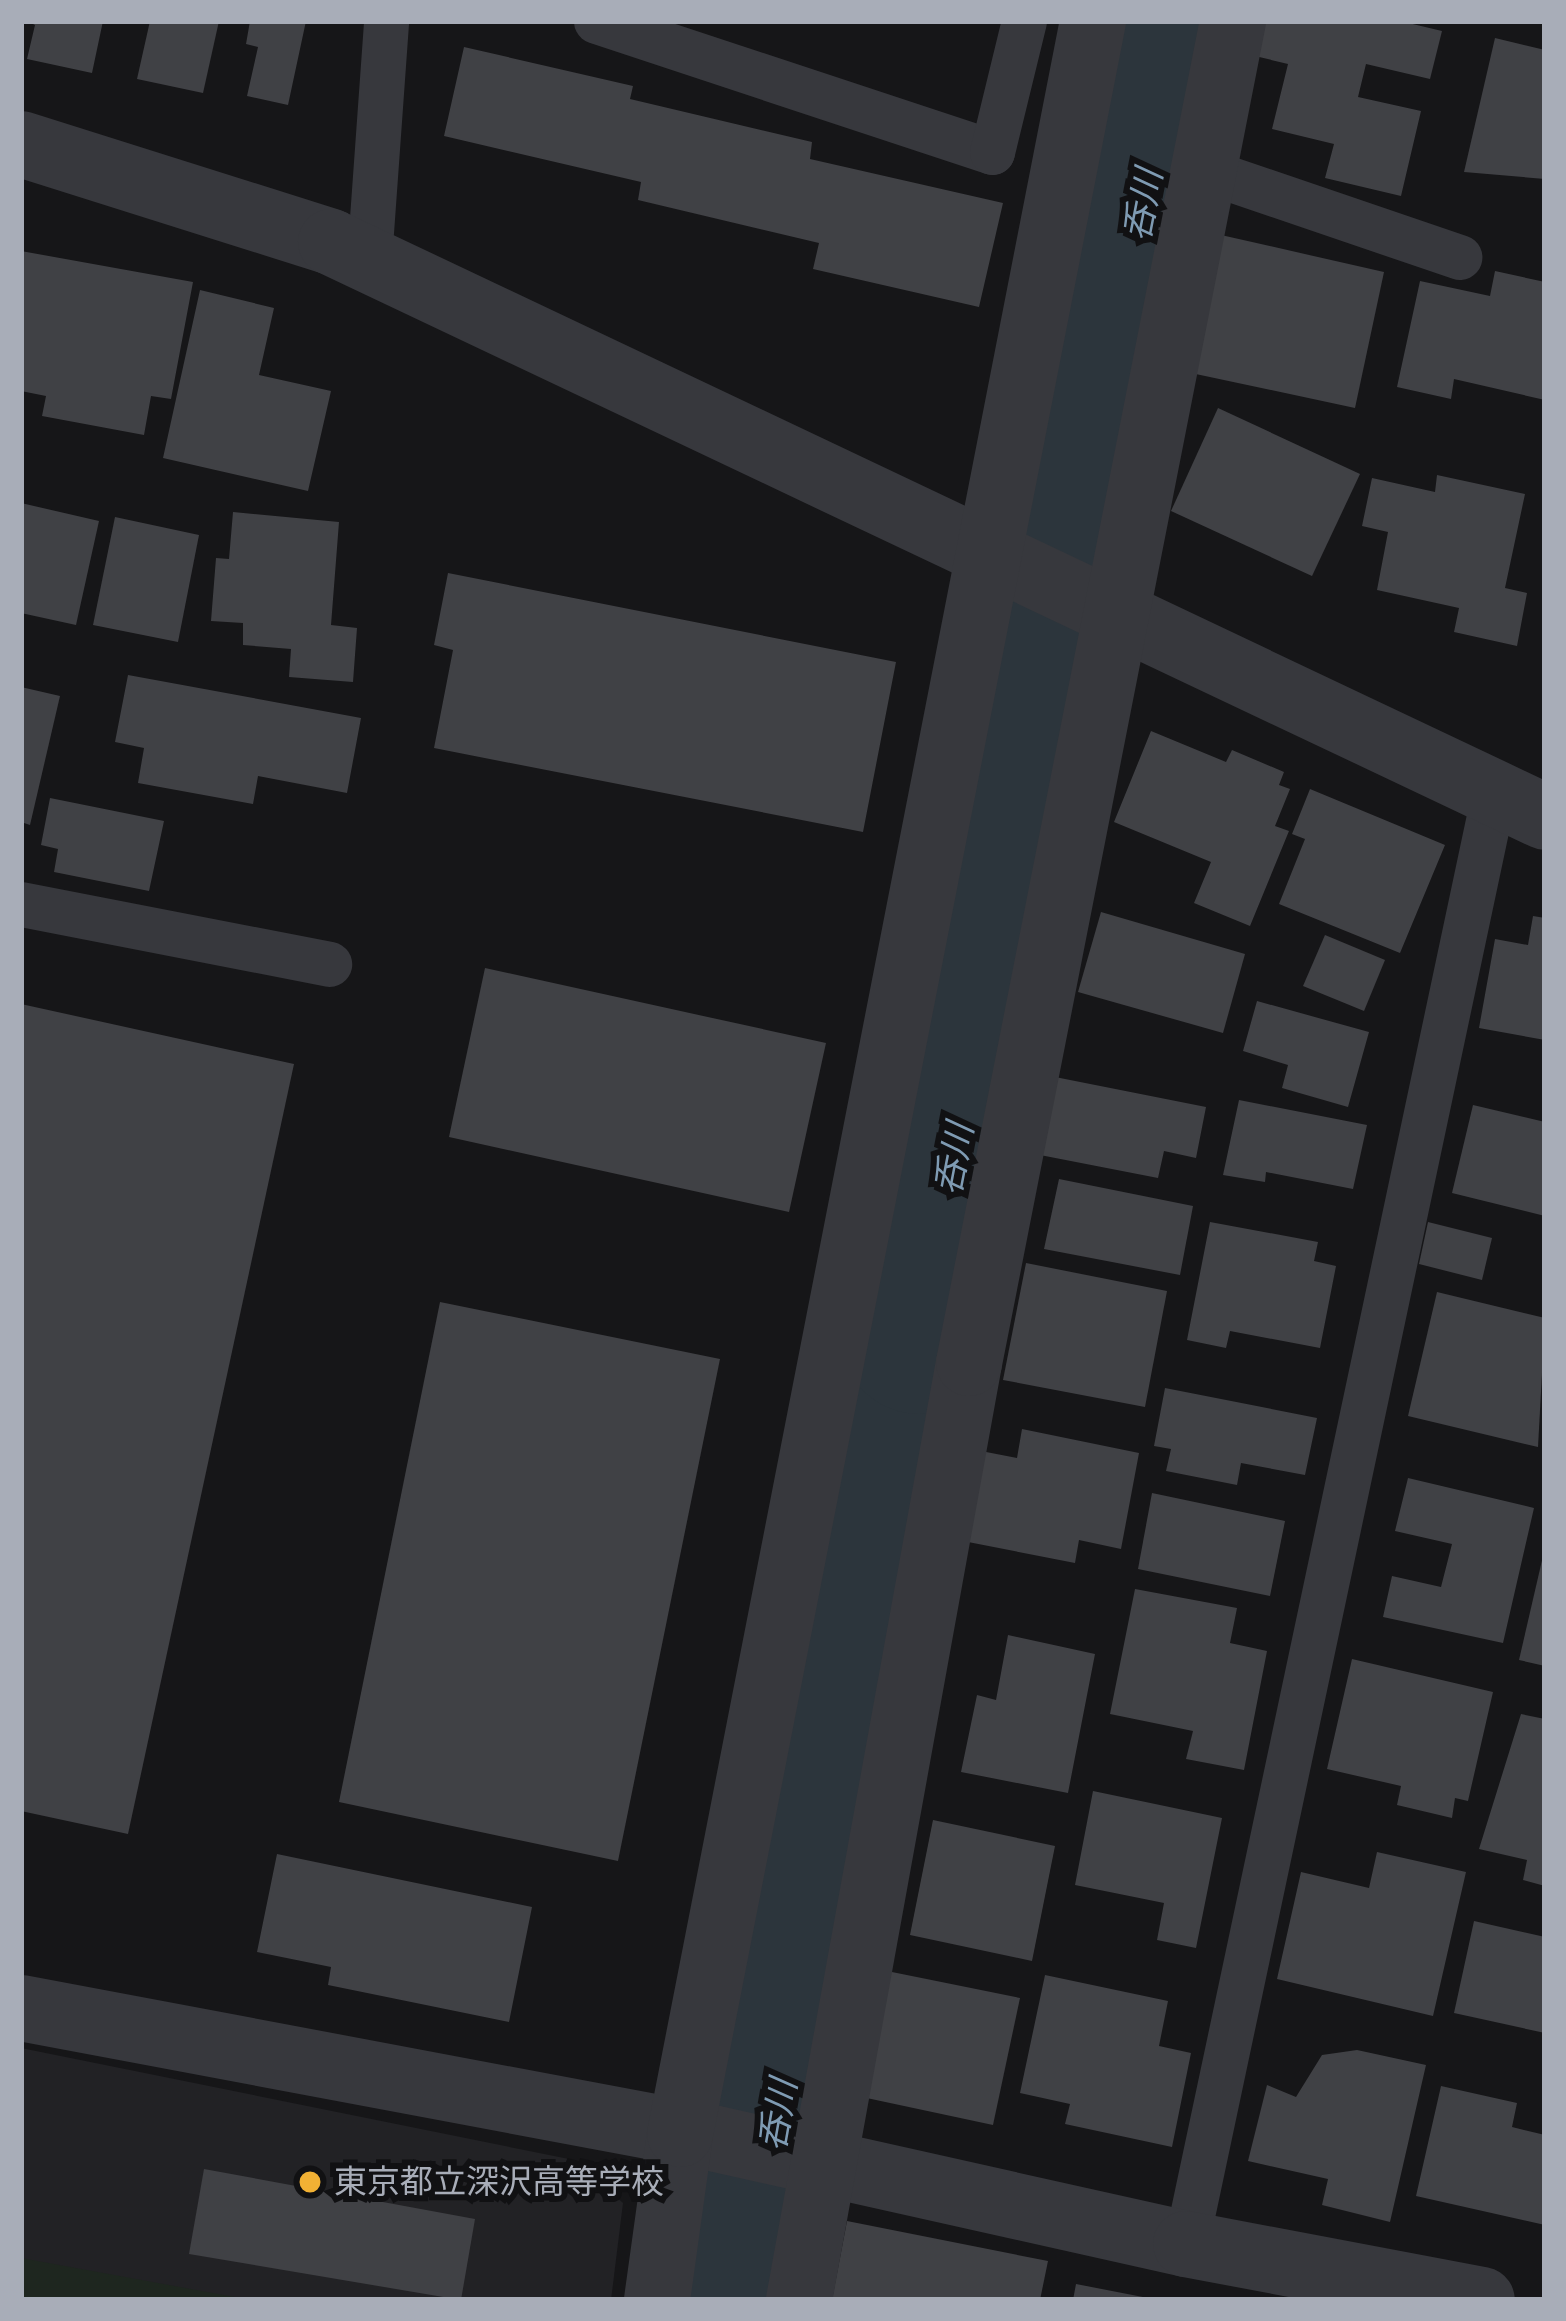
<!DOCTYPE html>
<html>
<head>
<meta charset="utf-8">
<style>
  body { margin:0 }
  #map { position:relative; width:1566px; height:2321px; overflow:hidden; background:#161618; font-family:Montserrat,"Noto Sans JP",sans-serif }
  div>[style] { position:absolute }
  .built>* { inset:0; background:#222225 }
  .green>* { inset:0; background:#1e261f }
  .river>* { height:156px; margin:-78px; padding:0 78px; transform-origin:78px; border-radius:78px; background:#2c353c }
  .building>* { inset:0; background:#404145 }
  .lane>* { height:45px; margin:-22.5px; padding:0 22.5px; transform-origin:22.5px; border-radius:22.5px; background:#37383d }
  .street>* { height:66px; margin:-33px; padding:0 33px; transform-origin:33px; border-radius:33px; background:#37383d }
  .dots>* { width:33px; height:33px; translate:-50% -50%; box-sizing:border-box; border:6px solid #111113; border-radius:50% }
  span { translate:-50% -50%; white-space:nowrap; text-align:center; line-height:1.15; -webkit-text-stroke:12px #111113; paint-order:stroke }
  .poi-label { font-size:33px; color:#a8adb8 }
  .left { translate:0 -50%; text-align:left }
  .water-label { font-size:36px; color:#7f9bb3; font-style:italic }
  .frame { position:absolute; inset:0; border:24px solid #a8adb8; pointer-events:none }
</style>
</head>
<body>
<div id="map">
  <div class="built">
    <div style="clip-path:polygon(21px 2048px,574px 2160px,623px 2203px,611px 2300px,21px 2300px)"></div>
  </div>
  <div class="green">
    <div style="clip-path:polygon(1129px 21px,1210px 21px,1118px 483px,1039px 462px)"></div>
    <div style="clip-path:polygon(997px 681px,1071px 701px,758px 2300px,680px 2300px)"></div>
    <div style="clip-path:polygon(21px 2258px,251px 2300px,21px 2300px)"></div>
  </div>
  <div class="river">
    <div style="left:745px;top:2300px;width:980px;rotate:-79.77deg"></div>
    <div style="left:919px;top:1336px;width:1340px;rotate:-78.82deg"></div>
  </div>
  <div class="building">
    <div style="clip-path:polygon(27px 21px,103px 21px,92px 73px,27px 59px,35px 25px)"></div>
    <div style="clip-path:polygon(150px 21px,219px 21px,203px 93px,137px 79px)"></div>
    <div style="clip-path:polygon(250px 21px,306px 21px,288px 105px,247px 96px,258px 47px,246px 44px)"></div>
    <div style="clip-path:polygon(1264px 21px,1400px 21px,1442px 31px,1430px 79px,1366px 64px,1358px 97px,1421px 111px,1401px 196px,1325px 178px,1334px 144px,1272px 129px,1288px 64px,1255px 56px)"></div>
    <div style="clip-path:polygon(1495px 38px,1545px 50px,1545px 179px,1464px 172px)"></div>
    <div style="clip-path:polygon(464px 47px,633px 86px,630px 99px,812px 142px,810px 159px,1003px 203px,979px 307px,813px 269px,819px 243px,638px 200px,641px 182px,444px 136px)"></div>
    <div style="clip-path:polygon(1221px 235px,1384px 272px,1355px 408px,1191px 373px)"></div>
    <div style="clip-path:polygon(21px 251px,193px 282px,171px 399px,151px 396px,144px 435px,42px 416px,46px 396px,21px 391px)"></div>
    <div style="clip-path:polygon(1495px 271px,1545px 282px,1545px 400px,1454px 379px,1451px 399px,1397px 387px,1420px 281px,1490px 296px)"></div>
    <div style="clip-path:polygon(200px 290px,274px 308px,259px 375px,331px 391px,308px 491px,163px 458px)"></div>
    <div style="clip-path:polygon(1218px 408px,1360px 474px,1312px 576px,1171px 511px)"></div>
    <div style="clip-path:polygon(1437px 475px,1525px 494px,1505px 588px,1527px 593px,1517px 646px,1454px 632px,1459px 608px,1377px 590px,1388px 532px,1362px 526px,1372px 478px,1435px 492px)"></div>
    <div style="clip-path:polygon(21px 503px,99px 521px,76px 625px,21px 613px)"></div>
    <div style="clip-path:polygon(233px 512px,339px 522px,331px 625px,357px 628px,353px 682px,289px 677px,291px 649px,243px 645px,243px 623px,211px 621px,216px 558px,229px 559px)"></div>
    <div style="clip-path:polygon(115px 517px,199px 535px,178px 642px,93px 625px)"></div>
    <div style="clip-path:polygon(448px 573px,896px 662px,863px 832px,434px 748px,453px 650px,434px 645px)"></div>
    <div style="clip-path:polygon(128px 675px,361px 718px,347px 793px,258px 776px,253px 804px,138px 783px,144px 748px,115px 742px)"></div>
    <div style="clip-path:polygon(21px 687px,60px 696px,30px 825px,21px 822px)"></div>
    <div style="clip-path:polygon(1151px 731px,1226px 762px,1232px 750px,1284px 772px,1279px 785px,1290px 789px,1275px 826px,1289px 831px,1250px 926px,1194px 903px,1211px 862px,1114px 822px)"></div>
    <div style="clip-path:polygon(1310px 789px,1445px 845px,1400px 953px,1279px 904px,1305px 839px,1292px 834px)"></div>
    <div style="clip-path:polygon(50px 798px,164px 821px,149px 891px,54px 872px,58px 849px,41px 845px)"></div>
    <div style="clip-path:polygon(1101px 912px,1245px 954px,1223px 1033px,1078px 992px)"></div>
    <div style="clip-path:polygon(1533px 916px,1545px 918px,1545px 1040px,1479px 1028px,1495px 939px,1528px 945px)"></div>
    <div style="clip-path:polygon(1325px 935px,1385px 960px,1364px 1011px,1303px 986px)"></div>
    <div style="clip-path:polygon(485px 968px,826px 1043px,789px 1212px,449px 1137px)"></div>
    <div style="clip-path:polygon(1257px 1001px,1369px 1032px,1348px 1107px,1282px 1088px,1288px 1065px,1243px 1051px)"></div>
    <div style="clip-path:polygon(21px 1004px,294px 1064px,128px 1834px,21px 1811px)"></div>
    <div style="clip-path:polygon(1055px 1077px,1206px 1107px,1196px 1158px,1164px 1151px,1158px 1178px,1040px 1155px)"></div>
    <div style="clip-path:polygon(1239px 1100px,1367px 1125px,1353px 1189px,1266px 1172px,1265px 1182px,1223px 1175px)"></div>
    <div style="clip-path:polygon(1473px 1105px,1545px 1122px,1545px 1216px,1452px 1193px)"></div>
    <div style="clip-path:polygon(1059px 1179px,1193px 1206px,1180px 1275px,1044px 1249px)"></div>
    <div style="clip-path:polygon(1210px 1222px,1318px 1242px,1314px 1261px,1336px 1266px,1320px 1348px,1230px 1331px,1226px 1348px,1187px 1340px)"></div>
    <div style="clip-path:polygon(1428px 1222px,1492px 1238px,1482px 1280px,1419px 1264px)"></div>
    <div style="clip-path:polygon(1026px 1263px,1167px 1291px,1145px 1407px,1003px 1380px)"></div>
    <div style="clip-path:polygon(1437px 1292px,1545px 1318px,1538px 1447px,1408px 1416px)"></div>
    <div style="clip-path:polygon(440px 1302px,720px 1359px,618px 1861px,339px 1802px)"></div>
    <div style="clip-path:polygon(1165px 1388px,1317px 1418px,1305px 1475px,1241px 1463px,1237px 1485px,1166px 1471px,1171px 1449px,1154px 1446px)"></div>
    <div style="clip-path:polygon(1022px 1429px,1139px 1453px,1121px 1549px,1079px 1540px,1075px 1563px,963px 1541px,981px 1451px,1017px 1458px)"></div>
    <div style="clip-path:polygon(1408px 1478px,1534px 1508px,1503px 1643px,1383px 1617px,1392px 1576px,1441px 1587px,1452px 1544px,1395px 1531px)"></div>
    <div style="clip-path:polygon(1152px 1493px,1285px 1521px,1270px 1596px,1138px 1569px)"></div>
    <div style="clip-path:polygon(1543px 1556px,1545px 1556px,1545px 1666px,1519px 1660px)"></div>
    <div style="clip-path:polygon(1135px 1589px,1237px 1608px,1230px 1643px,1267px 1651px,1244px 1770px,1186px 1759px,1193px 1731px,1110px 1714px)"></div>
    <div style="clip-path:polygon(1008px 1635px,1095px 1654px,1068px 1793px,961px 1772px,977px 1695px,996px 1700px)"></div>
    <div style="clip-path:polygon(1352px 1659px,1493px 1692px,1468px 1801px,1455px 1798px,1452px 1818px,1397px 1805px,1401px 1786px,1327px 1769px)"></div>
    <div style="clip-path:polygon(1521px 1714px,1545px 1719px,1545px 1886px,1523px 1880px,1527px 1860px,1479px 1849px)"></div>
    <div style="clip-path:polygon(1093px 1791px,1222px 1818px,1196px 1948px,1157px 1940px,1164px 1903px,1075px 1885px)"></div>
    <div style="clip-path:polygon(933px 1820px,1055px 1846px,1032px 1961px,910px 1935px)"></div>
    <div style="clip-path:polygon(1377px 1852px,1466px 1872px,1433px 2016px,1277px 1979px,1301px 1872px,1369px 1888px)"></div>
    <div style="clip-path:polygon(277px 1854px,532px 1907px,509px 2022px,328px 1985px,331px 1967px,257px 1952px)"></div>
    <div style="clip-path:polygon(1474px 1921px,1545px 1937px,1545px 2033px,1454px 2013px)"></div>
    <div style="clip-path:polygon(887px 1971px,1020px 1998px,993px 2125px,862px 2097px)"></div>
    <div style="clip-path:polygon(1045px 1975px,1168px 2001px,1159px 2046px,1191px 2053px,1172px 2147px,1065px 2124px,1070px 2104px,1020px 2093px)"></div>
    <div style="clip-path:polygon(1357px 2050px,1426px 2065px,1390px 2222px,1322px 2205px,1328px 2179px,1248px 2161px,1267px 2085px,1296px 2097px,1322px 2055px)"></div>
    <div style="clip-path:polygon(1441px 2086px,1517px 2103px,1512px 2127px,1545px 2135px,1545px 2225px,1416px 2196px)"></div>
    <div style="clip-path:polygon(204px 2169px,475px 2219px,461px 2300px,189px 2254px)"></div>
    <div style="clip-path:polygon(847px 2221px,1048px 2261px,1040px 2300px,832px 2300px)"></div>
    <div style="clip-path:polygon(1076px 2284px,1148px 2298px,1148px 2300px,1073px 2300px)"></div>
  </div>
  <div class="lane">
    <div style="left:596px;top:21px;width:417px;rotate:18.3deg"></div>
    <div style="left:992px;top:152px;width:135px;rotate:-76.3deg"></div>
    <div style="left:1201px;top:169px;width:273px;rotate:18.8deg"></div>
    <div style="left:369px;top:260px;width:240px;rotate:-85.9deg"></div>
    <div style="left:21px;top:904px;width:314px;rotate:11deg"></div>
    <div style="left:1186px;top:2244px;width:1484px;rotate:-78.02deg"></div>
  </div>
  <div class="street">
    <div style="left:21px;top:144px;width:325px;rotate:17.5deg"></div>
    <div style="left:331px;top:242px;width:1343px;rotate:25.34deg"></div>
    <div style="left:21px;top:2008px;width:703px;rotate:10.65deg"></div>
    <div style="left:712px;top:2138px;width:486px;rotate:12.6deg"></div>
    <div style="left:1186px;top:2244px;width:301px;rotate:10.7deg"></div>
    <div style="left:657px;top:2300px;width:168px;rotate:-82.1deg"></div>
    <div style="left:680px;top:2134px;width:2153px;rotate:-78.94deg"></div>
    <div style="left:799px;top:2300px;width:952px;rotate:-79.72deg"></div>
    <div style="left:969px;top:1363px;width:1368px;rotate:-78.87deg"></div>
  </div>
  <div class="dots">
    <div style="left:310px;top:2182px;background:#f2b134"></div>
  </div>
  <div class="poi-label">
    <span class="left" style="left:334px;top:2182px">東京都立深沢高等学校</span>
  </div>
  <div class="water-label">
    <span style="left:1143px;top:205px;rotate:-79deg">呑川</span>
    <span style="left:954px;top:1159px;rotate:-79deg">呑川</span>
    <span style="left:778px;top:2115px;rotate:-80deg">呑川</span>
  </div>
  <div class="frame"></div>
</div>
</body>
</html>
